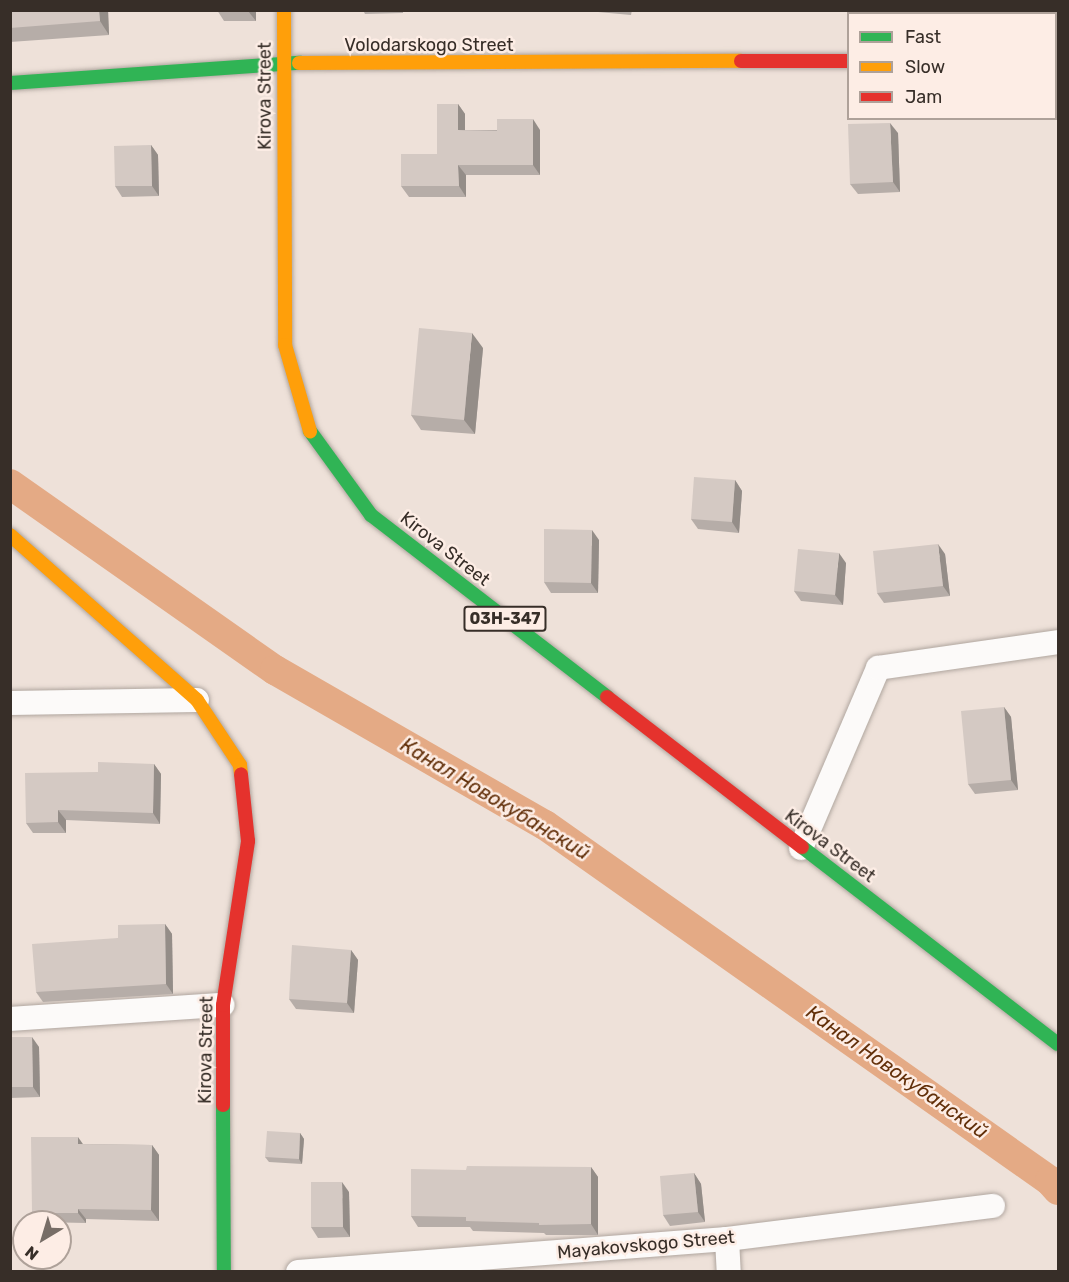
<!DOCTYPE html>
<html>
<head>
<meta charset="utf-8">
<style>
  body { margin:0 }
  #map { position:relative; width:1069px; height:1282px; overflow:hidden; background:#eee1d9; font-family:Rubik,sans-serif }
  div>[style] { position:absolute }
  .canal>* { height:30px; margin:-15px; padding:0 15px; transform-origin:15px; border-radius:15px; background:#e4aa85 }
  .roads { filter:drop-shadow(0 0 2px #b0a69f) drop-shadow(0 0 2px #b0a69f) }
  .street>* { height:24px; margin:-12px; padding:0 12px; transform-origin:12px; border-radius:12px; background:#fcfaf9 }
  .fast>* { height:14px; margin:-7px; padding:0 7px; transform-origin:7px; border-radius:7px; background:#30b455 }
  .slow>* { height:14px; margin:-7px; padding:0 7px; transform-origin:7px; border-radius:7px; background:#ff9f0a }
  .jam>* { height:14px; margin:-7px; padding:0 7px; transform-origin:7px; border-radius:7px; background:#e5322d }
  .wall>* { inset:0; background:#b6ada8 }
  .shaded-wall>* { inset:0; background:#948d88 }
  .building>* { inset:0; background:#d4c9c3 }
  span { translate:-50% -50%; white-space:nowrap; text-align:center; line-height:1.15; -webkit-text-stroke:5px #fdede5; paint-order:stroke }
  .shield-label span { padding:2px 4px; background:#fdede5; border:2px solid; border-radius:4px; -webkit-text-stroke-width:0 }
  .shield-label { font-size:16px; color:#372e28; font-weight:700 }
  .street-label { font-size:18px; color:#372e28 }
  .water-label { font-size:20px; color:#63300a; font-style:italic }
  .frame { position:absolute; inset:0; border:12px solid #372e28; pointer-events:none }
  .legend { position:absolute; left:847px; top:12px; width:210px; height:108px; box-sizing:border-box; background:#fdede5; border:2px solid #aea199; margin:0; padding:8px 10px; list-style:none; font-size:18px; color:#372e28 }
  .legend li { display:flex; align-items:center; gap:12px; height:30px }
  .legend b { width:30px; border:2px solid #aea199 }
  .north { position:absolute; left:12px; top:1210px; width:60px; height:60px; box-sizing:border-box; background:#fdede5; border:2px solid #aea199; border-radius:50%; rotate:218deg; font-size:16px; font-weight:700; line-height:24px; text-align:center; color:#372e28 }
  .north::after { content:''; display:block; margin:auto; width:21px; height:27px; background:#776d66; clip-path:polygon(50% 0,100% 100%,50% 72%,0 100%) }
</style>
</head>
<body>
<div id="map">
  <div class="canal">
    <div style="left:10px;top:484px;width:324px;rotate:35.1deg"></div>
    <div style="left:275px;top:670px;width:311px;rotate:29.9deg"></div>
    <div style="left:545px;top:825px;width:618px;rotate:35.18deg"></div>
    <div style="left:1050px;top:1181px;width:12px;rotate:48deg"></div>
  </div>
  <div class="roads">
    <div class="street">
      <div style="left:10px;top:703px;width:187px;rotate:-0.9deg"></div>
      <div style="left:801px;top:848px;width:196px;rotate:-66.8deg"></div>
      <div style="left:878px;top:668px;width:182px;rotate:-8.2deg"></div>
      <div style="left:10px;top:1019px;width:213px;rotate:-3.8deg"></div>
      <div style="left:727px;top:1239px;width:33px;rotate:87deg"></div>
      <div style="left:298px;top:1272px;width:430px;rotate:-4.4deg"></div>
      <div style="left:727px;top:1239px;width:268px;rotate:-7.1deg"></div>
    </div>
    <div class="fast">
      <div style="left:10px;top:83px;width:290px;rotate:-4deg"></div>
      <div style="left:310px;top:431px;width:104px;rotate:54deg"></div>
      <div style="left:371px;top:515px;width:298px;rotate:37.6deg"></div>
      <div style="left:802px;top:847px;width:323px;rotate:37.6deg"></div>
      <div style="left:223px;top:1105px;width:167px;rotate:89.7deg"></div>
    </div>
    <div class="slow">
      <div style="left:284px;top:10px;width:335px;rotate:89.8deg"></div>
      <div style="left:285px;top:345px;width:90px;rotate:73.8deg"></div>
      <div style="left:299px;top:63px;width:442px;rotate:-0.3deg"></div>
      <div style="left:10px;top:535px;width:249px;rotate:41.4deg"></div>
      <div style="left:197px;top:700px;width:78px;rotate:56.5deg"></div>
      <div style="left:240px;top:765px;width:9px;rotate:84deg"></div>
    </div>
    <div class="jam">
      <div style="left:741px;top:61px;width:107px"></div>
      <div style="left:607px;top:697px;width:246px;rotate:37.6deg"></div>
      <div style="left:223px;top:1105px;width:100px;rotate:-90deg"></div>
      <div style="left:223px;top:1005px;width:166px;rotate:-81.3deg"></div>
      <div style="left:248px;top:841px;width:67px;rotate:-96deg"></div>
    </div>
  </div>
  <div class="wall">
    <div style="clip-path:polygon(10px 10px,108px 10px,109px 35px,10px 42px)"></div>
    <div style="clip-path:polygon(217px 10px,256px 10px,256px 21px,224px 21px)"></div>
    <div style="clip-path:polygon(363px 10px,403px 10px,403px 13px,365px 14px)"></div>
    <div style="clip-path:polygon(596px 10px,632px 10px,631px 15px,598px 12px)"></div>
    <div style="clip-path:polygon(458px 104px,465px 114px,465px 130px,540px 130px,540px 175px,466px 175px,466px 197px,409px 197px,401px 186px,437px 154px)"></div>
    <div style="clip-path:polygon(898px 133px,900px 192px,858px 194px,850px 184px)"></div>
    <div style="clip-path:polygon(151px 145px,158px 155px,159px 196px,122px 197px,115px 186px)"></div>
    <div style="clip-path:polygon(483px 348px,475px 434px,421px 430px,411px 415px)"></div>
    <div style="clip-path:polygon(735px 480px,742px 491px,739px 533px,698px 529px,691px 519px)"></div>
    <div style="clip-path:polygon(599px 540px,598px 593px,551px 593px,544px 582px)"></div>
    <div style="clip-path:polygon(945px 554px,950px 596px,884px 603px,877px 593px)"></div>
    <div style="clip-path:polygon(846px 563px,843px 605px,801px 601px,794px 591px)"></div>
    <div style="clip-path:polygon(1004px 707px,1011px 717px,1018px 790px,975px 794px,968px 784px)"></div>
    <div style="clip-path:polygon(154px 764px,161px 774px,160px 824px,66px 820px,66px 833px,33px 833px,26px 823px,98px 772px)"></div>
    <div style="clip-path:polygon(165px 924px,172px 934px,173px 994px,43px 1002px,36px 992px,118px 938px)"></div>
    <div style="clip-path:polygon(351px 950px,358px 960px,354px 1013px,296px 1009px,289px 999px)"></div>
    <div style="clip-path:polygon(10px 1037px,39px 1047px,40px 1097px,10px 1098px)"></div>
    <div style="clip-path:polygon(300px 1133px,304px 1139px,302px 1164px,269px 1162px,265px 1157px)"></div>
    <div style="clip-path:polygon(83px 1144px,152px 1145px,159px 1155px,159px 1221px,86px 1219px,86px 1223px,39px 1222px,32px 1213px)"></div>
    <div style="clip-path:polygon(591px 1167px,598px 1177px,598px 1235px,546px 1235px,544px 1233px,473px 1231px,470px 1227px,418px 1227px,411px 1216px,466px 1170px)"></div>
    <div style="clip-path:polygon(694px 1173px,701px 1184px,705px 1222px,670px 1226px,663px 1215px)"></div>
    <div style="clip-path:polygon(349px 1192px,350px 1237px,318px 1238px,311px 1227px)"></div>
  </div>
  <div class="shaded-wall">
    <div style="clip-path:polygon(99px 10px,108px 10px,109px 35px,100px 21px)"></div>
    <div style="clip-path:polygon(248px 10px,256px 10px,256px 21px,248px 11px)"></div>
    <div style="clip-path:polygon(458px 104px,465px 114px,465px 141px,458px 130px)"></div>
    <div style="clip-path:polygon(533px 119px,540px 130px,540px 175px,533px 165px)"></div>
    <div style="clip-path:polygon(890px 123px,898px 133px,900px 192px,893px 182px)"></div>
    <div style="clip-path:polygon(151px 145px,158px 155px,159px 196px,152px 186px)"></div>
    <div style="clip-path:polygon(458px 165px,466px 175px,466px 197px,459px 186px)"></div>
    <div style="clip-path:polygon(472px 333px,483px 348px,475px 434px,464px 420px)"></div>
    <div style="clip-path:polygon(735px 480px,742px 491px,739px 533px,732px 522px)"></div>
    <div style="clip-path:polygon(592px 530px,599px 540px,598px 593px,591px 583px)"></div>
    <div style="clip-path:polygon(938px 544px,945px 554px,950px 596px,943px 586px)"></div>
    <div style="clip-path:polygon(839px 553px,846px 563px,843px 605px,835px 595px)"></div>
    <div style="clip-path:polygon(1004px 707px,1011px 717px,1018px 790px,1011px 780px)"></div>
    <div style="clip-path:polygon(154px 764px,161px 774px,160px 824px,153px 813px)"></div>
    <div style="clip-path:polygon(58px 810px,66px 820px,66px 833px,58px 822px)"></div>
    <div style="clip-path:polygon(165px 924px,172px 934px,173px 994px,166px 984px)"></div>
    <div style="clip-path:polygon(351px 950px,358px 960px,354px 1013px,347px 1003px)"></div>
    <div style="clip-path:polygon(32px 1037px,39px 1047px,40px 1097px,33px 1087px)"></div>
    <div style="clip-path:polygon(300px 1133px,304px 1139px,302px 1164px,299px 1159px)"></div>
    <div style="clip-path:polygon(78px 1137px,85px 1147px,78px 1144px)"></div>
    <div style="clip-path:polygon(152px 1145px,159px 1155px,159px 1221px,151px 1210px)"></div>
    <div style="clip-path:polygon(591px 1167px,598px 1177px,598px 1235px,591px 1224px)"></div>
    <div style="clip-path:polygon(694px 1173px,701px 1184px,705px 1222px,698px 1212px)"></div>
    <div style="clip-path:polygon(342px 1182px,349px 1192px,350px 1237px,343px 1227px)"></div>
    <div style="clip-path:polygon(78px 1209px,86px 1219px,86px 1223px,78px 1213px)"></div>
  </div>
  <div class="building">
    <div style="clip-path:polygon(10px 10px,99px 10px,100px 21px,10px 28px)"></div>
    <div style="clip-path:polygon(437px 104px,458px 104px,458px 130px,497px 131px,497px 119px,533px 119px,533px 165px,458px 165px,459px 186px,401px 186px,401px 154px,437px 154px)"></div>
    <div style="clip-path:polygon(890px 123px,893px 182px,850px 184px,848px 124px)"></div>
    <div style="clip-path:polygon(151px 145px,152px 186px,115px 186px,114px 146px)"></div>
    <div style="clip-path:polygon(419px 328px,472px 333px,464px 420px,411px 415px)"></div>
    <div style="clip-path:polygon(694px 477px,735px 480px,732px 522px,691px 519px)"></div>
    <div style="clip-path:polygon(544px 529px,592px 530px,591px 583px,544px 582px)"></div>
    <div style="clip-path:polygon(938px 544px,943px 586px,877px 593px,873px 551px)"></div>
    <div style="clip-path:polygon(798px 549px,839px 553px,835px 595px,794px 591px)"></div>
    <div style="clip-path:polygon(1004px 707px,1011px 780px,968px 784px,961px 711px)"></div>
    <div style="clip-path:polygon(98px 762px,154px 764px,153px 813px,58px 810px,58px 822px,26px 823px,25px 773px,98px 772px)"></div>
    <div style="clip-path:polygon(165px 924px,166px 984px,36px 992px,32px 944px,118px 938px,118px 925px)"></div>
    <div style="clip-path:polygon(292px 945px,351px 950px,347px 1003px,289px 999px)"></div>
    <div style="clip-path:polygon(10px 1037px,32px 1037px,33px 1087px,10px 1087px)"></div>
    <div style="clip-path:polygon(267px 1131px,300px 1133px,299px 1159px,265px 1157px)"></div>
    <div style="clip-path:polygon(31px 1137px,78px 1137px,78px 1144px,152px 1145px,151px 1210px,78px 1209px,78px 1213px,32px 1213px)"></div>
    <div style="clip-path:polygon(467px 1166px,591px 1167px,591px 1224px,539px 1225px,539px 1223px,466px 1221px,466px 1217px,411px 1216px,411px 1169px,466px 1170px)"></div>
    <div style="clip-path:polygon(694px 1173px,698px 1212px,663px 1215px,660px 1176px)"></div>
    <div style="clip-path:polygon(311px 1182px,342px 1182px,343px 1227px,311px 1227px)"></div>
  </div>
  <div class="shield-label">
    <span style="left:505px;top:619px">03Н-347</span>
  </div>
  <div class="street-label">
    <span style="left:429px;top:45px">Volodarskogo Street</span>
    <span style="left:265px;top:96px;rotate:-90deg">Kirova Street</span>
    <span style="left:445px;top:549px;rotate:38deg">Kirova Street</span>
    <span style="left:830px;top:846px;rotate:37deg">Kirova Street</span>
    <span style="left:206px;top:1050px;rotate:-89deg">Kirova Street</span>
    <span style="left:646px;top:1245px;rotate:-5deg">Mayakovskogo Street</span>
  </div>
  <div class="water-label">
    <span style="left:495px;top:799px;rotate:31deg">Канал Новокубанский</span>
    <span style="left:897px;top:1072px;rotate:35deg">Канал Новокубанский</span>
  </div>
  <div class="frame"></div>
  <ul class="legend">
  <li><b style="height:8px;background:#30b455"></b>Fast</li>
  <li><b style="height:8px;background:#ff9f0a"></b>Slow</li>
  <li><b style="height:8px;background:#e5322d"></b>Jam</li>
  </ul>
  <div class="north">N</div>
</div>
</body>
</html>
